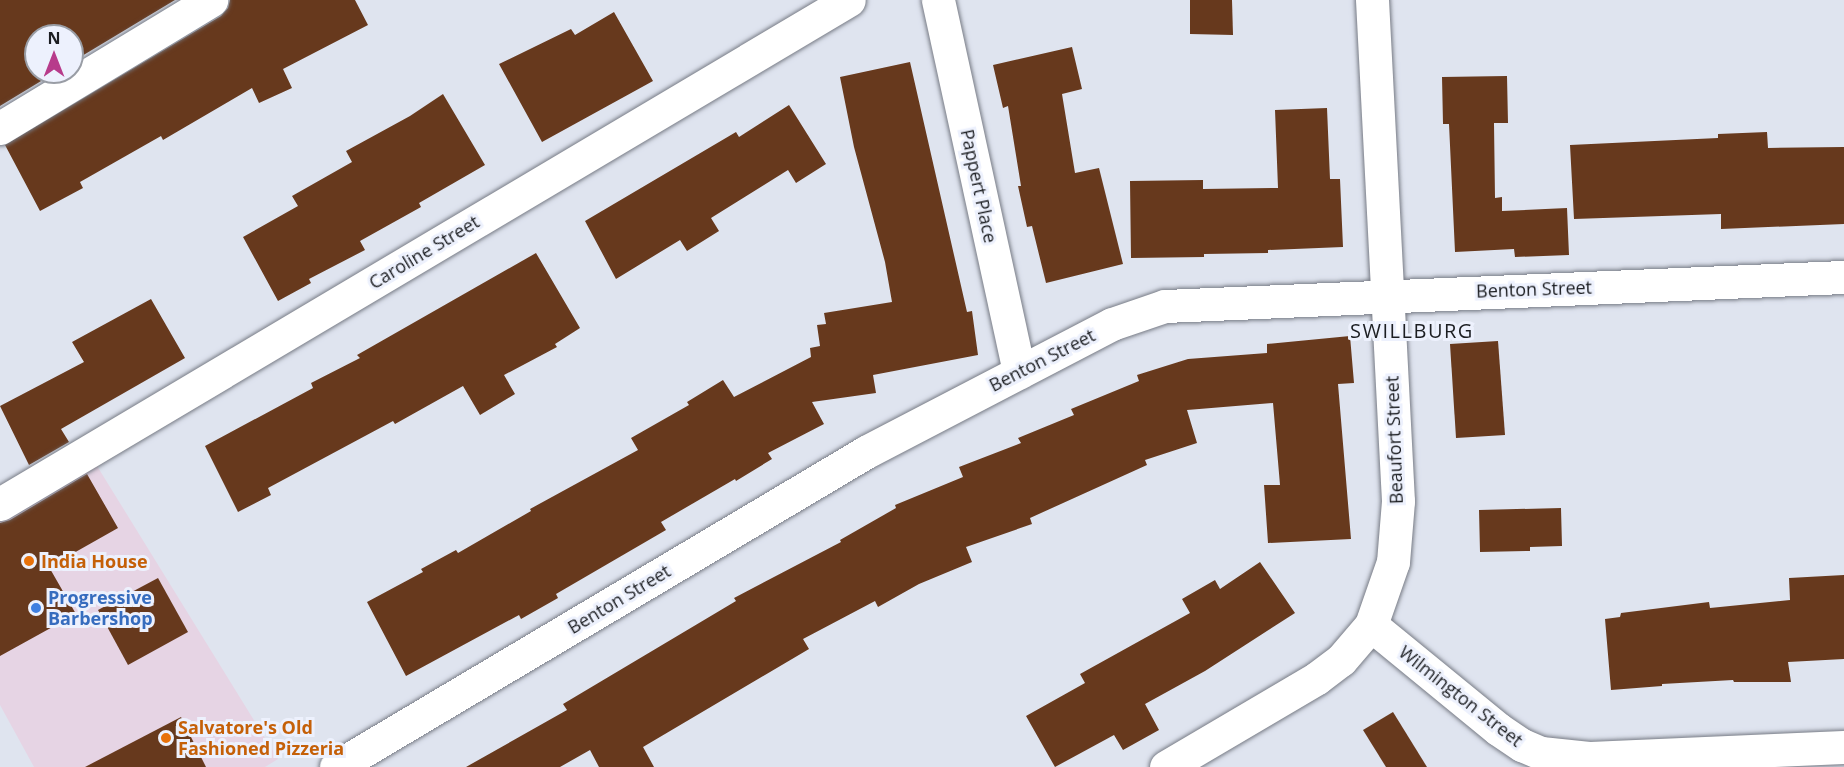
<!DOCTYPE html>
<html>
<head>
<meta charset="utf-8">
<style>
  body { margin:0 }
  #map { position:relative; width:1844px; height:767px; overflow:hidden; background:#dfe4ef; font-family:"Open Sans",sans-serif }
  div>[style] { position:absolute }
  .commercial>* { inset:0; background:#e6d4e4 }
  .building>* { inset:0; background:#67391d }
  .roads { filter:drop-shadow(0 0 2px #777b85) drop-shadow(0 0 2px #777b85) }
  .minor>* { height:33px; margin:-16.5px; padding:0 16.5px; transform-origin:16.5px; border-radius:16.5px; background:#fff }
  .dots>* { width:16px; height:16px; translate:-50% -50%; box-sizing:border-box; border:3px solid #edf1fd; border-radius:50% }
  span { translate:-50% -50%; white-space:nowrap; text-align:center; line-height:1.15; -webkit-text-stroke:6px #edf1fd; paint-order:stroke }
  .street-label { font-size:18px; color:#1c1e22 }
  .food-label { font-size:18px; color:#c56008; font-weight:700 }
  .left { translate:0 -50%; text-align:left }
  .shop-label { font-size:18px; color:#366cbe; font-weight:700 }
  .neighbourhood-label { font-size:20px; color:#1c1e22; letter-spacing:1.5px }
  .north { position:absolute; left:24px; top:24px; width:60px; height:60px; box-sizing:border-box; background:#edf1fd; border:2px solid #999da5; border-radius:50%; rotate:0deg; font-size:16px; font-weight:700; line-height:24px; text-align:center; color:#1c1e22 }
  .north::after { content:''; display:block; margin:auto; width:21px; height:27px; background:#b73b8b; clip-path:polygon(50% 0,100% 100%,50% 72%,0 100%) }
</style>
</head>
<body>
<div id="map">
  <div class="commercial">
    <div style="clip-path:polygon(89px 453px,278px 759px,265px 767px,34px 767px,0 705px,0 506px)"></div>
  </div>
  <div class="building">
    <div style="clip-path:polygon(0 0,175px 0,72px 62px,72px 36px,36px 36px,36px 72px,56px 72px,0 106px)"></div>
    <div style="clip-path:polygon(230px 0,355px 0,368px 25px,283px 69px,292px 88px,259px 103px,252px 88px,163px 140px,161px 136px,80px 182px,83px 188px,40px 211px,5px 145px,221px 16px,228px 8px)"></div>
    <div style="clip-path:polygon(1190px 0,1232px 0,1233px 35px,1190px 34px)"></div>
    <div style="clip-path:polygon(614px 12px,653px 81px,542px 142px,499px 64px,571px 29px,575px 35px)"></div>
    <div style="clip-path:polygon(1072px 47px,1082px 89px,1062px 94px,1075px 173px,1099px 168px,1123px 264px,1046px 283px,1032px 226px,1027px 227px,1018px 186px,1021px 186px,1008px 106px,1003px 108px,993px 65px)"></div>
    <div style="clip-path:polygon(910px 62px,967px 312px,972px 311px,978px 355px,873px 375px,876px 393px,812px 402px,824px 424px,768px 453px,772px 459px,736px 481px,735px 479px,661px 522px,666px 530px,556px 594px,558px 598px,521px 619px,519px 615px,406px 676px,367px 602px,423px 572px,421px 569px,456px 550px,458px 553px,531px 511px,530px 509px,638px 450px,631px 438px,689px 405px,687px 402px,723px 380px,734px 397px,811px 357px,810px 348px,820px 346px,817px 325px,826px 324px,824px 313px,892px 302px,885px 262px,854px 147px,840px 77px)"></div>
    <div style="clip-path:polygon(1507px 76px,1508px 123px,1494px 123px,1495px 198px,1502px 197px,1502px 211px,1567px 208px,1569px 255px,1515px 257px,1514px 249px,1455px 252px,1449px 124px,1443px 124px,1442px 77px)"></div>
    <div style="clip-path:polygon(443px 94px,485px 165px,419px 203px,421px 207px,360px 241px,365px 250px,309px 279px,311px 283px,278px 301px,243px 237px,298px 206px,292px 196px,352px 162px,346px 151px,410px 116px)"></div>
    <div style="clip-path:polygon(789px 105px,826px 164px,796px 183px,788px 170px,711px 218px,719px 231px,687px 251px,680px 240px,616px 279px,585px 221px,736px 132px,739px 137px)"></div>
    <div style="clip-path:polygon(1327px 108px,1330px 179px,1340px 179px,1343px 247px,1268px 250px,1268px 253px,1204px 254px,1204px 257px,1131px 258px,1130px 181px,1203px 180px,1203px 189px,1278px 188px,1275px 110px)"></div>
    <div style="clip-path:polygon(1767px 132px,1768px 148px,1844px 147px,1844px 224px,1721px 229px,1721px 214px,1574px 219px,1570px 145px,1718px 138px,1718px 134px)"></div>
    <div style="clip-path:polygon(536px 253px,580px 328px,555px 344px,557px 347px,504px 375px,515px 394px,480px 415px,463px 386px,395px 424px,393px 421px,268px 488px,271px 495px,238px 512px,205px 446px,313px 388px,311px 383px,360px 358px,357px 355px)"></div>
    <div style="clip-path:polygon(151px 299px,185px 358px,61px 429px,69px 442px,29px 465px,0 406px,84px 362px,72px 342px)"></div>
    <div style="clip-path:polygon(1350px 336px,1354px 383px,1338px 384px,1351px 539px,1268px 543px,1264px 485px,1280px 485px,1273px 403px,1187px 410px,1197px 443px,1145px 460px,1147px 465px,1030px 518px,1032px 524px,966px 547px,972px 562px,919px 584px,878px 607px,875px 601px,803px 639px,809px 649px,643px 747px,654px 767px,599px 767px,590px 750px,560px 767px,466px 767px,567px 710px,563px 704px,736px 601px,734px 598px,841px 542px,840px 540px,896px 508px,895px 505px,963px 477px,959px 467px,1021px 443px,1018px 438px,1074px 415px,1071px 409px,1139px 381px,1137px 375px,1188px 359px,1267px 353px,1267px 344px)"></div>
    <div style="clip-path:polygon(1498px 341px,1505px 435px,1456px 438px,1450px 344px)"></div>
    <div style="clip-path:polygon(87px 474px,118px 528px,49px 567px,76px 614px,0 656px,0 523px,10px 520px)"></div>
    <div style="clip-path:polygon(1561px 508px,1562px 546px,1530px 547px,1530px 551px,1480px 552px,1479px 510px)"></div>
    <div style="clip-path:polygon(1260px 562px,1295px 613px,1205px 671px,1145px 704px,1159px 730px,1123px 750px,1114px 735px,1055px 767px,1026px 716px,1085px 683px,1080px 674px,1190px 613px,1182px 599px,1215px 580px,1220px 589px)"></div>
    <div style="clip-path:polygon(1844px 575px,1844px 659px,1788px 662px,1791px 682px,1734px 682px,1733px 680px,1662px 684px,1662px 686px,1611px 690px,1605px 619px,1620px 617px,1621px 613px,1709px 602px,1710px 608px,1790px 600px,1789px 578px)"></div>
    <div style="clip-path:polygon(158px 578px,188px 632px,128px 665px,98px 610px)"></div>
    <div style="clip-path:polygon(1393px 712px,1427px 767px,1386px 767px,1363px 730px)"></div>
    <div style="clip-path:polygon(181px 717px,206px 767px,85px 767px)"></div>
  </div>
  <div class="roads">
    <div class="minor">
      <div style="left:938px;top:0;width:381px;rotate:77.7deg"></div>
      <div style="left:0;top:128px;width:247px;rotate:-31.2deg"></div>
      <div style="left:0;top:504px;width:987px;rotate:-30.7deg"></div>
      <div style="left:1371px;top:625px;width:164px;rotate:39.3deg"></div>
      <div style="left:1498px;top:729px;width:29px;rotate:34deg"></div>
      <div style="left:1522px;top:745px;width:21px;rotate:23deg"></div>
      <div style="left:1541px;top:753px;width:48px;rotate:5.9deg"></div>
      <div style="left:1589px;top:758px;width:255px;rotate:-2.5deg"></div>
      <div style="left:336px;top:767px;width:617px;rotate:-30.72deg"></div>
      <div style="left:866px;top:452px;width:277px;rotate:-27.5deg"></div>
      <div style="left:1112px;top:324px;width:56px;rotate:-18.8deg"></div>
      <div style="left:1165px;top:306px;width:680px;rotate:-2.45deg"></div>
      <div style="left:1166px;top:767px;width:175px;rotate:-30.5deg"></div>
      <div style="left:1317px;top:678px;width:30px;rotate:-37deg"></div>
      <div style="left:1341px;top:660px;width:46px;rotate:-49.4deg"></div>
      <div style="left:1371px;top:625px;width:67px;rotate:-70.8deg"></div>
      <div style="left:1393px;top:562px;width:61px;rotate:-85.3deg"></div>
      <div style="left:1398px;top:501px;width:502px;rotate:-92.97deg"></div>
    </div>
  </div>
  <div class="dots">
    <div style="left:29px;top:561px;background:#e8710a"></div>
    <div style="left:36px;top:608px;background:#3f7fe0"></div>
    <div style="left:166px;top:738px;background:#e8710a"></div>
  </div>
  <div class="street-label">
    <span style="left:979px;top:186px;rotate:78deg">Pappert Place</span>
    <span style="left:424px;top:252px;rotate:-31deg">Caroline Street</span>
    <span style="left:1534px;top:289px;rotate:-2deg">Benton Street</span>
    <span style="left:1042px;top:360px;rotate:-27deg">Benton Street</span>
    <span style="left:1394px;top:440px;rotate:-92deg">Beaufort Street</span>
    <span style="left:619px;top:599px;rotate:-31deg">Benton Street</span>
    <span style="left:1461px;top:696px;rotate:38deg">Wilmington Street</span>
  </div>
  <div class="food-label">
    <span class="left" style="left:41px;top:561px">India House</span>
    <span class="left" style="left:178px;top:738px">Salvatore's Old<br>Fashioned Pizzeria</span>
  </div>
  <div class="shop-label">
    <span class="left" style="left:48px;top:608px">Progressive<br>Barbershop</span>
  </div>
  <div class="neighbourhood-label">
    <span style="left:1412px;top:330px">SWILLBURG</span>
  </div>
  <div class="north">N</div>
</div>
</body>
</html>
